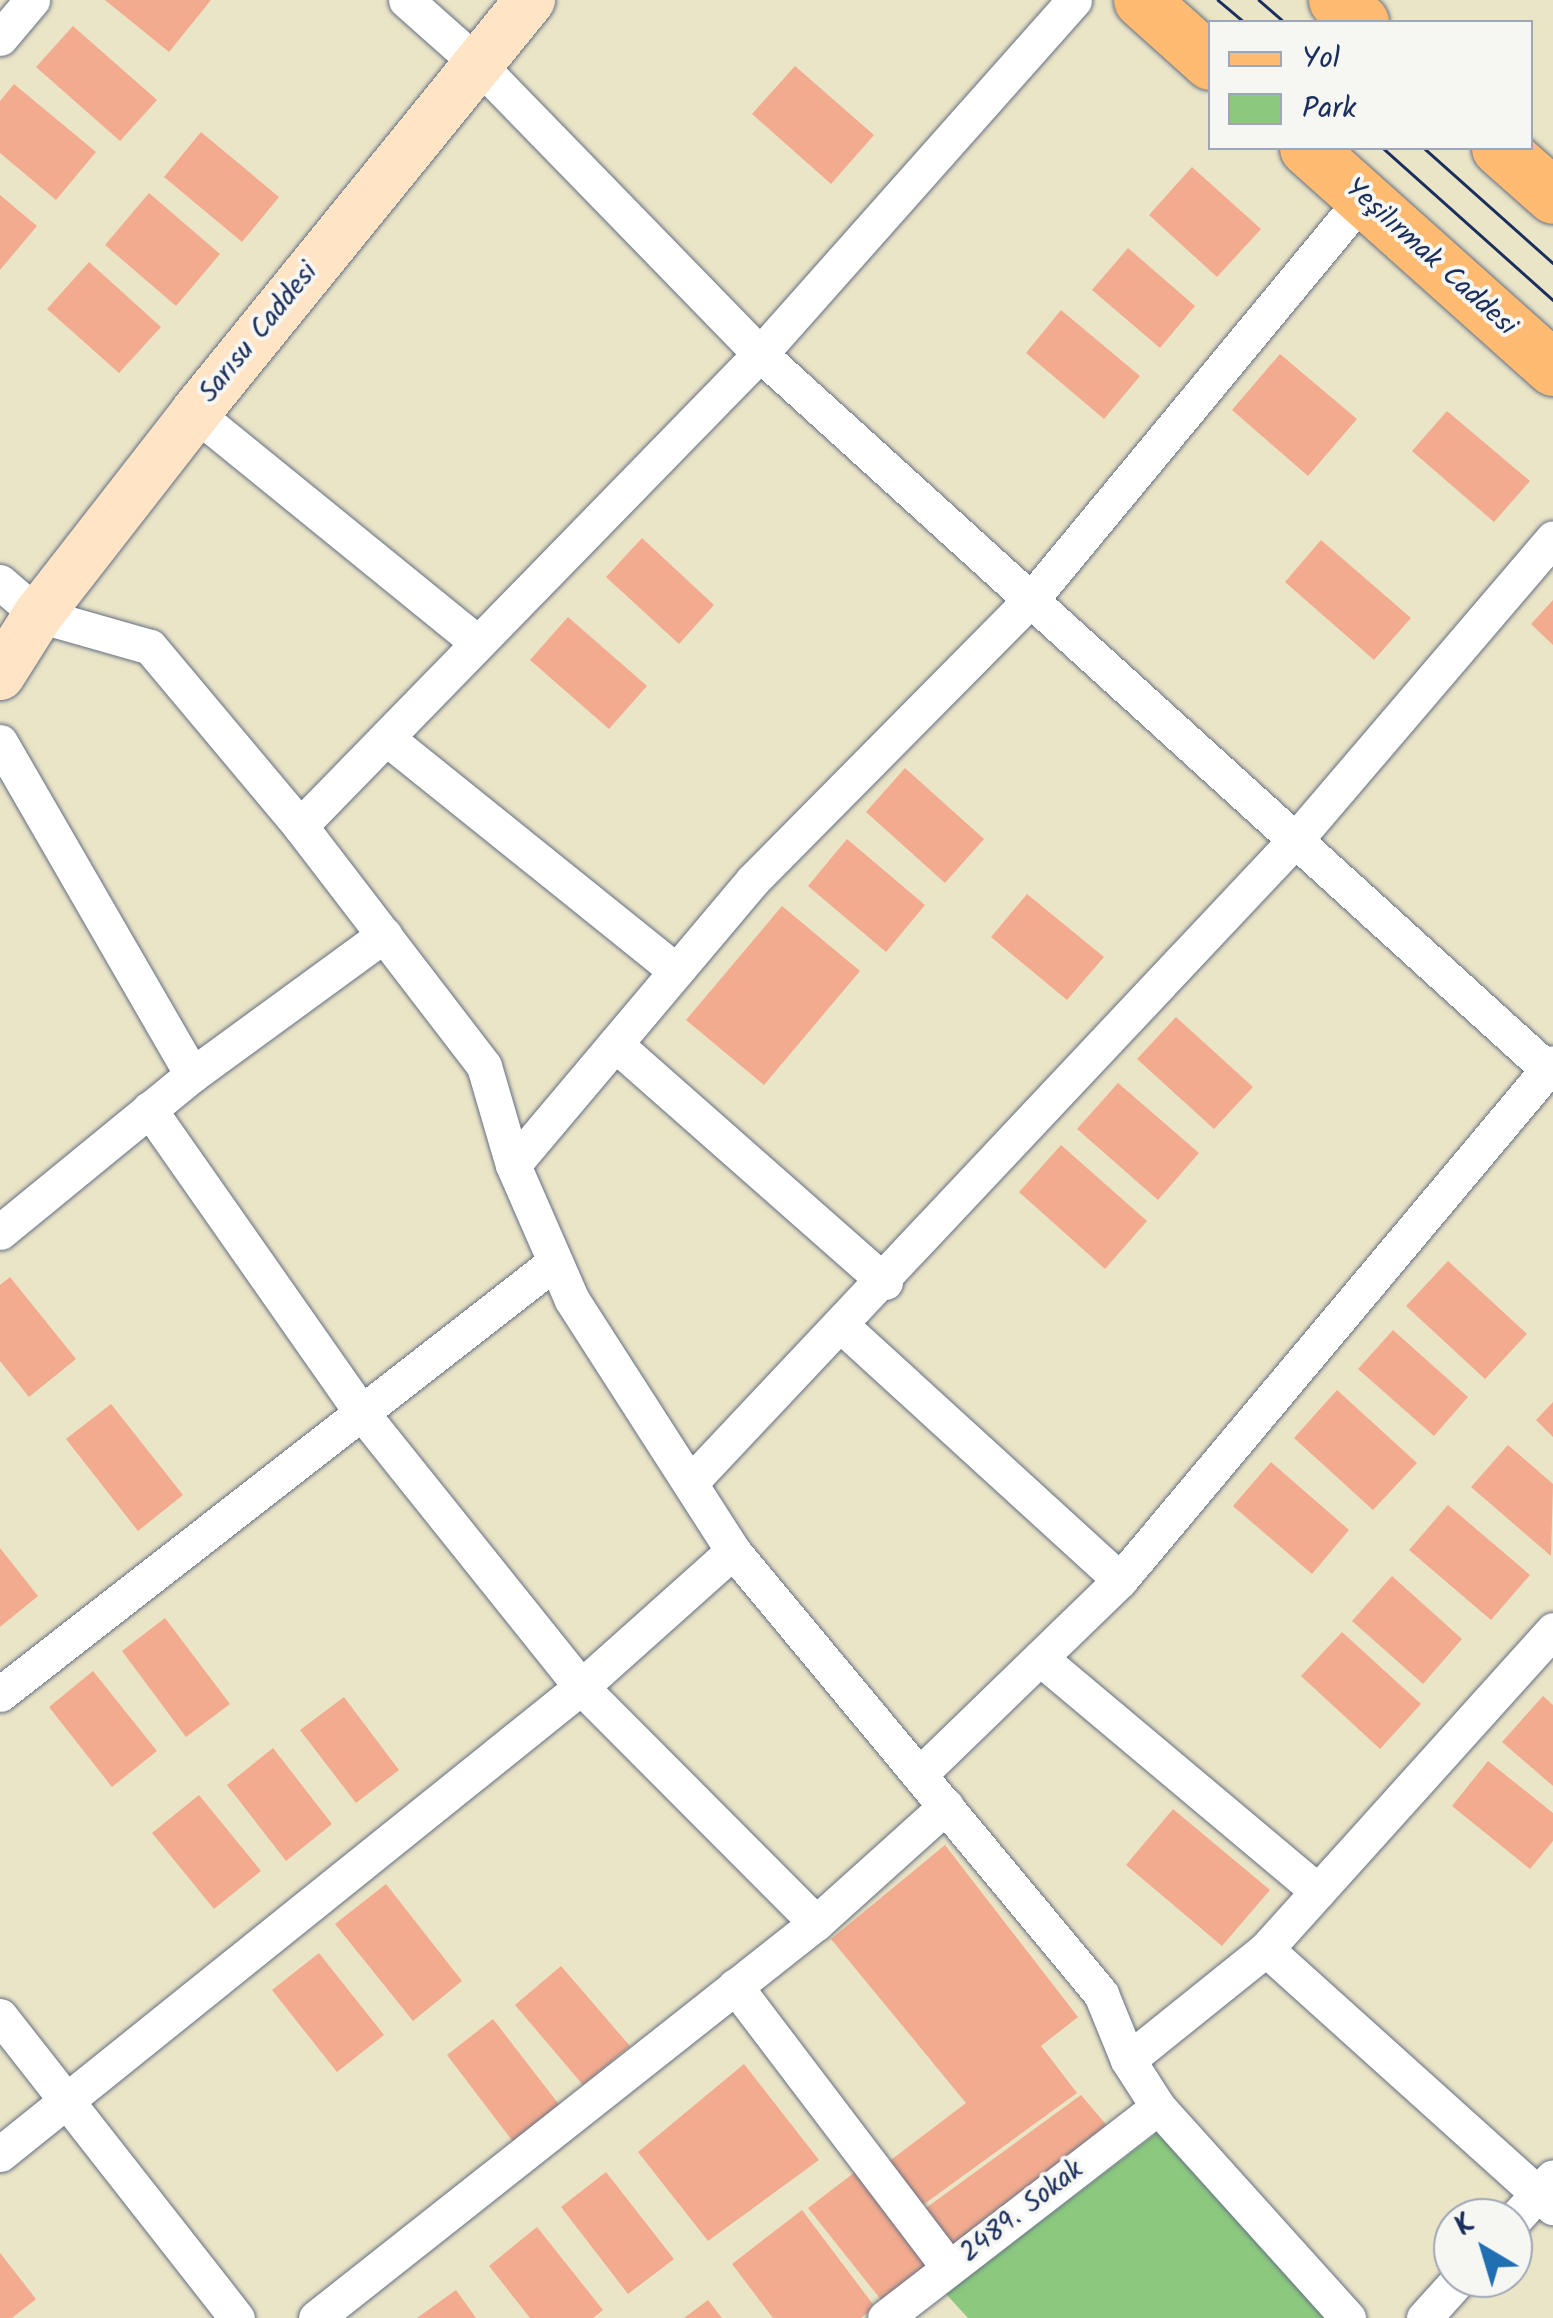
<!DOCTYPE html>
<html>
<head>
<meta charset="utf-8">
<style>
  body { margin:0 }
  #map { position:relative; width:1553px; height:2318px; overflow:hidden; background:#ebe5c7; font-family:Kalam,sans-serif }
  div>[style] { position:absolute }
  .green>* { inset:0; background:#8cc97f }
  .building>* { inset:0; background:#f2ab8e }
  .roads { filter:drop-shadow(0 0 2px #646f83) drop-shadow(0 0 2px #646f83) }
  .street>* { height:35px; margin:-17.5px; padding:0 17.5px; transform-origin:17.5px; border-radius:17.5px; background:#fff }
  .secondary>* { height:50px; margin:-25px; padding:0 25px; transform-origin:25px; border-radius:25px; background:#ffe4c6 }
  .primary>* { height:55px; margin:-27.5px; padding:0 27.5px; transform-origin:27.5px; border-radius:27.5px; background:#febb71 }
  .tram>* { height:2.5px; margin:-1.25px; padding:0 1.25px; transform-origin:1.25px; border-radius:1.25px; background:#1b2f5e }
  span { translate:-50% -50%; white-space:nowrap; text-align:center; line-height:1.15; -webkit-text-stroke:8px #f6f6f2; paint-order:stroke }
  .street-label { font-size:28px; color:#1b2f5e }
  .legend { position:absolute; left:1208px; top:20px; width:325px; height:130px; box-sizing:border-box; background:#f6f6f2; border:2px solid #9ea6b7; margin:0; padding:12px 18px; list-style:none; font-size:30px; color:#1b2f5e }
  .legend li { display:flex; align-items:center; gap:20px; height:50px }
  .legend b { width:50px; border:2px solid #9ea6b7 }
  .north { position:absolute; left:1433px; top:2198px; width:100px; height:100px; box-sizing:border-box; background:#f6f6f2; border:2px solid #9ea6b7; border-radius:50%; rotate:322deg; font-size:28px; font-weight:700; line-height:40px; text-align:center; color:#1b2f5e }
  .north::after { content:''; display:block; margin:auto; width:35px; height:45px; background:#1f6fb2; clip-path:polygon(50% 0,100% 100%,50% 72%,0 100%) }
</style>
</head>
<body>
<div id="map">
  <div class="green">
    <div style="clip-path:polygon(1157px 2133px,1326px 2318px,968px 2318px,946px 2294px)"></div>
  </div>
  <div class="building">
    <div style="clip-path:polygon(105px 0,211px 0,169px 52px)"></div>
    <div style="clip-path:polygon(73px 26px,157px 100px,120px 141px,36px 67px)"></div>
    <div style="clip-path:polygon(795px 66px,874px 135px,831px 184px,752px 114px)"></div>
    <div style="clip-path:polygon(14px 84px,96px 152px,56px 200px,0 153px,0 101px)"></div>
    <div style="clip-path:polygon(201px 132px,279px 197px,242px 242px,164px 177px)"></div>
    <div style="clip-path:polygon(1192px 167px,1261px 229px,1217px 277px,1149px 215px)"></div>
    <div style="clip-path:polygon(149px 193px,220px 254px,176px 306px,105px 245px)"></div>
    <div style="clip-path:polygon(0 195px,37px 226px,0 270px)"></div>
    <div style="clip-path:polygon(1128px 248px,1195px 306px,1160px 348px,1092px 290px)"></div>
    <div style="clip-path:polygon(89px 262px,161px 327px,119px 373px,47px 309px)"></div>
    <div style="clip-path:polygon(1061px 310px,1140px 376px,1104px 419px,1026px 353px)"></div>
    <div style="clip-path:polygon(1280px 354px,1357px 419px,1308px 476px,1232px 410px)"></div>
    <div style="clip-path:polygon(1447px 411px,1530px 481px,1494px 522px,1412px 451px)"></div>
    <div style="clip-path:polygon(642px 538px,714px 605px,679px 644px,606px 577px)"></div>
    <div style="clip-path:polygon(1321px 540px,1411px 618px,1374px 660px,1285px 582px)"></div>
    <div style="clip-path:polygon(1553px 600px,1553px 645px,1531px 624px)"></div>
    <div style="clip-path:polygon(568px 617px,647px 686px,609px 729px,530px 660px)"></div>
    <div style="clip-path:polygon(905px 768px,984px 839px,945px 883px,866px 812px)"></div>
    <div style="clip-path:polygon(847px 839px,925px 905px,886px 952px,808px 886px)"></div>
    <div style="clip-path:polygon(1027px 894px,1104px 957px,1067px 1000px,991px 937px)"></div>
    <div style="clip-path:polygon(782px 906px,860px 971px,764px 1085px,686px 1020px)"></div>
    <div style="clip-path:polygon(1176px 1017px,1253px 1087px,1214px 1129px,1137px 1059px)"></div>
    <div style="clip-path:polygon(1118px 1083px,1199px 1153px,1158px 1200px,1077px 1129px)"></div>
    <div style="clip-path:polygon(1061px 1145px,1147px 1221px,1105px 1269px,1019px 1192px)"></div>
    <div style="clip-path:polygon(1448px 1261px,1527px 1334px,1485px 1379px,1406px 1306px)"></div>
    <div style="clip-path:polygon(10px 1277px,76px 1359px,29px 1397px,0 1361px,0 1285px)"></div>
    <div style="clip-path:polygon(1393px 1330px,1468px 1397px,1434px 1436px,1358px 1369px)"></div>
    <div style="clip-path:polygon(1337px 1390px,1417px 1463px,1373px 1510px,1294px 1438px)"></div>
    <div style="clip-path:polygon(1553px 1402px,1553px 1437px,1536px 1420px)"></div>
    <div style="clip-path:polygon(111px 1404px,183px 1495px,138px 1531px,66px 1439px)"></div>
    <div style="clip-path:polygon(1508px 1445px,1553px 1484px,1551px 1556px,1471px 1487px)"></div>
    <div style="clip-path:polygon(1271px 1462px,1349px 1530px,1312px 1574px,1233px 1506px)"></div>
    <div style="clip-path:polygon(1448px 1505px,1530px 1575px,1491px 1620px,1409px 1550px)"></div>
    <div style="clip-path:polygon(0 1548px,38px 1596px,0 1627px)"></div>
    <div style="clip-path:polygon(1392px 1576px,1462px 1639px,1423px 1684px,1352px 1621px)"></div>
    <div style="clip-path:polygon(165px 1618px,230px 1704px,186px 1737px,122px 1651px)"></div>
    <div style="clip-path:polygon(1342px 1632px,1421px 1704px,1380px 1749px,1301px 1676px)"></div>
    <div style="clip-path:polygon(93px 1671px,157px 1751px,112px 1787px,49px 1707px)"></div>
    <div style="clip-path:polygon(1543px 1696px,1553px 1705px,1553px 1786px,1502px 1742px)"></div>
    <div style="clip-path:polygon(344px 1697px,399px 1770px,356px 1803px,300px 1730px)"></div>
    <div style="clip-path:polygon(273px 1748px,332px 1824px,286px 1861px,227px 1785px)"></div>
    <div style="clip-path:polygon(1488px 1761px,1553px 1813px,1553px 1841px,1530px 1869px,1452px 1806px)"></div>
    <div style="clip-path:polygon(199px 1795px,261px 1871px,214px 1909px,152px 1833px)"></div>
    <div style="clip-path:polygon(1173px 1809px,1270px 1890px,1222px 1946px,1126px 1865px)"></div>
    <div style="clip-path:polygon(945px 1845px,1078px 2017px,1041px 2046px,1077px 2093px,916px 2210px,883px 2166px,966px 2103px,831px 1939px)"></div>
    <div style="clip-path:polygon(386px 1884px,462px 1981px,413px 2021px,335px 1924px)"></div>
    <div style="clip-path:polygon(319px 1953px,384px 2035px,337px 2072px,272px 1990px)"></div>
    <div style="clip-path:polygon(561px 1966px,630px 2046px,583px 2085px,515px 2005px)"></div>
    <div style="clip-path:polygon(493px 2019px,561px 2107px,514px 2143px,447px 2055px)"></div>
    <div style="clip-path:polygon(744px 2064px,819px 2160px,708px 2241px,638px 2152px)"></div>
    <div style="clip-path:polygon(1081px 2095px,1115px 2135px,951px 2254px,919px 2213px)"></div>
    <div style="clip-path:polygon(863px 2166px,936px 2259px,882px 2301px,808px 2208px)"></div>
    <div style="clip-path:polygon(606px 2172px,674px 2259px,628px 2294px,561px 2207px)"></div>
    <div style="clip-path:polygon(802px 2210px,875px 2307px,861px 2318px,773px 2318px,732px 2264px)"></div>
    <div style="clip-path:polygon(537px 2227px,603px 2310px,593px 2318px,530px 2318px,489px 2266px)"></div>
    <div style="clip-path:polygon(0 2253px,36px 2299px,12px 2318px,0 2318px)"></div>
    <div style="clip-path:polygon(456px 2290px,476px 2318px,417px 2318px)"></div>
    <div style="clip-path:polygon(708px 2300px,722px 2318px,684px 2318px)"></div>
  </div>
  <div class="roads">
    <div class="street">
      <div style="left:406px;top:0;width:96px;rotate:41.6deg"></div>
      <div style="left:478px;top:64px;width:405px;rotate:45.8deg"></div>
      <div style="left:760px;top:354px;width:1071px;rotate:42.24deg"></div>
      <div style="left:0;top:38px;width:50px;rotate:-49.9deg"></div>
      <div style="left:195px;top:413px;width:363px;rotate:39.1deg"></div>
      <div style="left:0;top:582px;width:50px;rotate:41deg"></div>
      <div style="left:38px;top:615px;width:116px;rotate:15.9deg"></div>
      <div style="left:150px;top:647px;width:234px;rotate:50deg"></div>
      <div style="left:300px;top:826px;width:302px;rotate:52.5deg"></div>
      <div style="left:484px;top:1066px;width:103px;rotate:73.7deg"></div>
      <div style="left:513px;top:1165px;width:147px;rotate:66.4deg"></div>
      <div style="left:572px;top:1300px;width:298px;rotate:57.3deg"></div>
      <div style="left:733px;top:1551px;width:576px;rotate:50.28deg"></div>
      <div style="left:1101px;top:1994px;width:71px;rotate:67.8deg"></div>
      <div style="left:1128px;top:2060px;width:56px;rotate:57.4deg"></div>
      <div style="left:1158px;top:2107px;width:284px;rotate:48deg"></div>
      <div style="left:389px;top:740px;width:368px;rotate:38.8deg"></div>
      <div style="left:0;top:742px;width:384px;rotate:60deg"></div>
      <div style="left:300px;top:826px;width:659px;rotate:-45.74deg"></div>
      <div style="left:760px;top:354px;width:473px;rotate:-48.4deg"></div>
      <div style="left:615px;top:1044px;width:360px;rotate:41.4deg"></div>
      <div style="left:149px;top:1109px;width:370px;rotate:55deg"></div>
      <div style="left:361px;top:1412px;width:352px;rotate:51.3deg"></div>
      <div style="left:581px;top:1687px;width:333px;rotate:45.1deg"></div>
      <div style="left:513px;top:1165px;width:373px;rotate:-49.9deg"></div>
      <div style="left:753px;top:880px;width:400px;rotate:-45.3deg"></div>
      <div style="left:1034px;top:596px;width:516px;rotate:-50.42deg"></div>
      <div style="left:0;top:1232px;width:248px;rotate:-39.3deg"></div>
      <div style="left:192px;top:1075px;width:238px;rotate:-36.1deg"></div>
      <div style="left:843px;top:1327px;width:375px;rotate:42.4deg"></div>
      <div style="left:690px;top:1483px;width:886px;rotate:-46.74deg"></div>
      <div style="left:1297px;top:838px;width:394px;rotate:-49.5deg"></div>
      <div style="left:1040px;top:1658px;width:363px;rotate:40deg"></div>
      <div style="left:0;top:1694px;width:703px;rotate:-37.9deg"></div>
      <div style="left:921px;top:1773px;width:277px;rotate:-44.1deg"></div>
      <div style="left:1120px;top:1580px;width:674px;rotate:-50.05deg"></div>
      <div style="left:1266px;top:1949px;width:386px;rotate:42deg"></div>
      <div style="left:735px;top:1986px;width:354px;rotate:52.8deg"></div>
      <div style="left:0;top:2016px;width:384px;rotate:51.9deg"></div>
      <div style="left:1128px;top:2060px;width:177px;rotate:-38.8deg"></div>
      <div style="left:1266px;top:1949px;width:429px;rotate:-48deg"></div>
      <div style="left:0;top:2154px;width:745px;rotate:-38.79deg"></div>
      <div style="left:581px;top:1687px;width:204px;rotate:-41.8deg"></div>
      <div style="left:1513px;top:2221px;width:59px;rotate:-47.7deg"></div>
      <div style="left:316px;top:2318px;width:637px;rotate:-38.31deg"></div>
      <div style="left:816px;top:1923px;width:175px;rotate:-42deg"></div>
      <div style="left:885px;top:2318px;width:345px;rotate:-37.7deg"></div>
      <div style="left:1424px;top:2318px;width:54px;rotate:-48deg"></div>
    </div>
    <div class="secondary">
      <div style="left:0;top:675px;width:71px;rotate:-57.7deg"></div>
      <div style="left:38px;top:615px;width:256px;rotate:-52.1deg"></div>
      <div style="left:195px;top:413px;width:532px;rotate:-50.95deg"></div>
    </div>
    <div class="primary">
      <div style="left:1141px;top:0;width:93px;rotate:41.9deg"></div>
      <div style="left:1336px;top:0;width:33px;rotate:41deg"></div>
      <div style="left:1307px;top:148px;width:330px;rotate:41.8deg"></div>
      <div style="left:1499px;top:148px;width:72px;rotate:41.6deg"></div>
    </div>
  </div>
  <div class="tram">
    <div style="left:1218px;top:0;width:34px;rotate:40deg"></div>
    <div style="left:1259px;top:0;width:33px;rotate:41deg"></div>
    <div style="left:1383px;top:148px;width:228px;rotate:41.8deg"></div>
    <div style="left:1424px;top:148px;width:173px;rotate:41.7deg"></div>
  </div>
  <div class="street-label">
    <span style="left:1430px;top:258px;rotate:42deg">Yeşilırmak Caddesi</span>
    <span style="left:259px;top:333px;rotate:-51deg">Sarısu Caddesi</span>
    <span style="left:1022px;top:2212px;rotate:-38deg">2489. Sokak</span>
  </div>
  <ul class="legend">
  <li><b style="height:12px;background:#febb71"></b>Yol</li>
  <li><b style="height:28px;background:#8cc97f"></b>Park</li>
  </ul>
  <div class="north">K</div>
</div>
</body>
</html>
